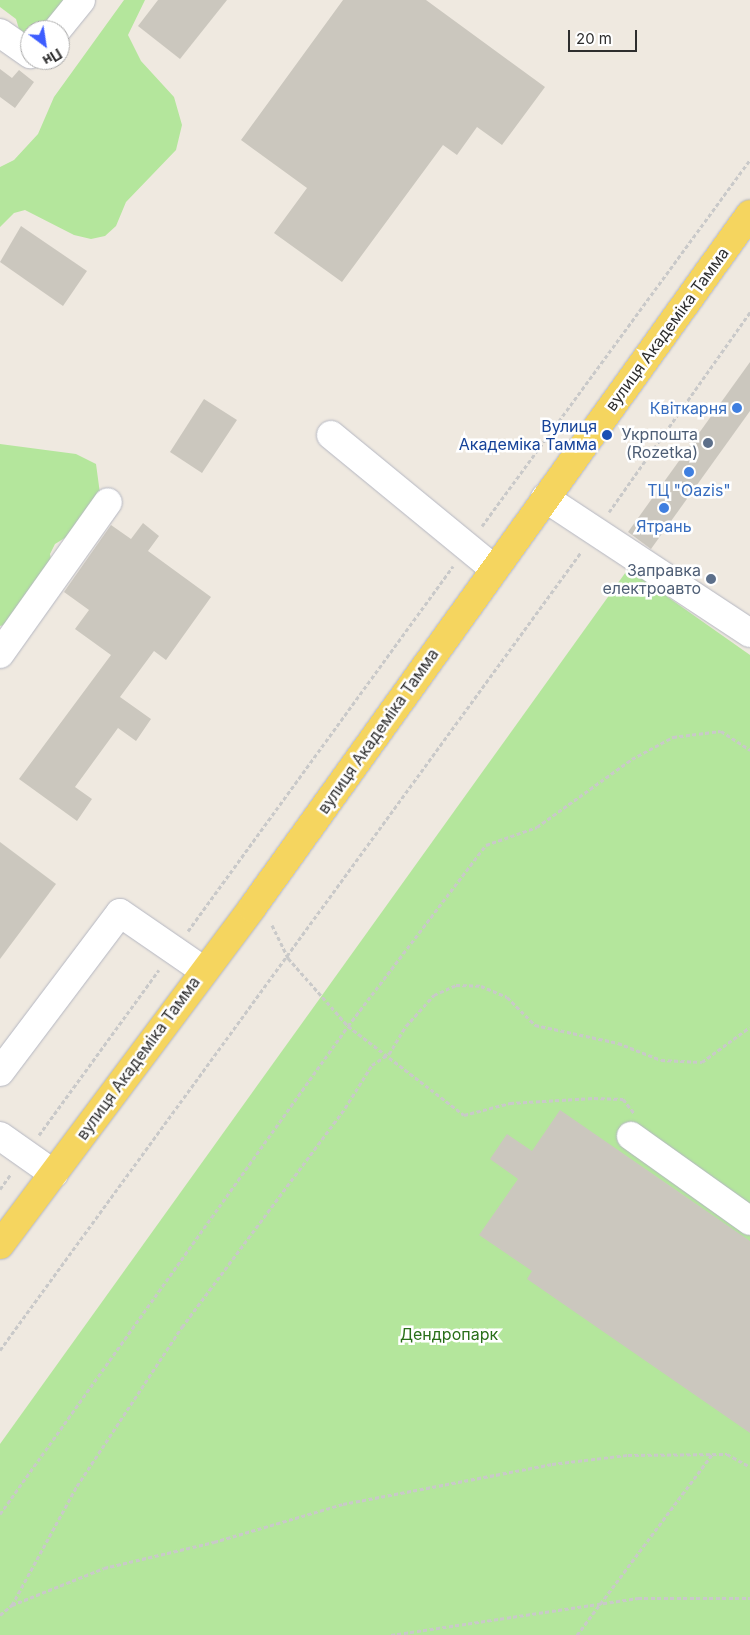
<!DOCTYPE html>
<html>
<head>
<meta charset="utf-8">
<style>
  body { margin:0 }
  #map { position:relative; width:750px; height:1635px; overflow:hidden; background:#efe9e0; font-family:Inter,sans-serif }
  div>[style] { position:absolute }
  .green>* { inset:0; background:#b4e69c }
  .building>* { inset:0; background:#cbc7be }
  .path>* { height:3px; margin-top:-1.5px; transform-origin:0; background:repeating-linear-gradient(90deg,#c9c9c9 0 4px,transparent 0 6.5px) }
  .roads { filter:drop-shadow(0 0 1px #b4b6c1) drop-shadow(0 0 1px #b4b6c1) }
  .minor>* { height:28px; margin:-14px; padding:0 14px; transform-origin:14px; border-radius:14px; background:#fff }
  .major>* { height:28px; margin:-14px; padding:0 14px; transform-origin:14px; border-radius:14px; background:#f5d55f }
  .dots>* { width:14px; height:14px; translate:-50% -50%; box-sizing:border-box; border:2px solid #fff; border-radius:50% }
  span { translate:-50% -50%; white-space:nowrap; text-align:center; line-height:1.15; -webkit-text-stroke:5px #fff; paint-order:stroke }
  .street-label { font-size:16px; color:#2e2e2e }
  .shop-label { font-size:16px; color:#366cbe }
  .right { translate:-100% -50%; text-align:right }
  .transit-label { font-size:16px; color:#164399 }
  .service-label { font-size:16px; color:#4e5e75 }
  .park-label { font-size:16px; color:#296f19 }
  .north { position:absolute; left:20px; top:20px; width:50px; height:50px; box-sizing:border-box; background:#fff; border:1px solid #ababab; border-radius:50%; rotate:149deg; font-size:14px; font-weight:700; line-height:20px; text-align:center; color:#2e2e2e }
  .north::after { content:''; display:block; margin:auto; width:18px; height:22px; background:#3d5dff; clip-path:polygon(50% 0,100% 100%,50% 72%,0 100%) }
  .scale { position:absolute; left:568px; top:30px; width:69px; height:22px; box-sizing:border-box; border:2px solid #2e2e2e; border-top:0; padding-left:6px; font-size:15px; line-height:18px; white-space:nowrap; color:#2e2e2e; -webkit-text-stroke:4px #fff; paint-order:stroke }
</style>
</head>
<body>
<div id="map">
  <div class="green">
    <div style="clip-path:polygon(0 0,71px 0,50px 30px,30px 30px,30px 37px,19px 29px,16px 19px,0 7px)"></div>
    <div style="clip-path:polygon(124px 0,145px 0,128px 35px,141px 61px,174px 97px,182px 125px,176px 150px,126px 202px,116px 226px,105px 236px,91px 239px,74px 235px,25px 210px,14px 213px,0 227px,0 167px,14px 160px,38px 134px,54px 97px)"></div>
    <div style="clip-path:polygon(0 444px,76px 454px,96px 464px,101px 501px,81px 528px,55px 544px,50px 554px,53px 573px,20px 621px,0 626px)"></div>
    <div style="clip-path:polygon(628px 569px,750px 655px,750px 1635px,0 1635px,0 1444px)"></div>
  </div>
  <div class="building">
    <div style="clip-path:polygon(158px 0,227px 0,180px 59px,138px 26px)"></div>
    <div style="clip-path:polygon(343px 0,426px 0,545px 87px,502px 145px,477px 127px,457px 155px,443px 145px,342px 282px,274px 233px,307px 188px,241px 140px)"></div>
    <div style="clip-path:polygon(0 69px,12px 78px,19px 70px,34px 82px,15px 108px,0 97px)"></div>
    <div style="clip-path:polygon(21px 226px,87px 271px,63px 306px,0 262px)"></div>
    <div style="clip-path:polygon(750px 362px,750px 411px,651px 549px,628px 532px)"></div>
    <div style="clip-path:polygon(204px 399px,237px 420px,202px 473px,170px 452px)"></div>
    <div style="clip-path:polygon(143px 523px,159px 536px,148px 551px,211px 597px,166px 660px,154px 651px,120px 697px,151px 719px,136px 741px,118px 728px,75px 787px,92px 799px,77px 821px,19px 779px,111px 655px,75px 629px,89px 610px,64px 592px,111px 525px,131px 539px)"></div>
    <div style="clip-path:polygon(0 842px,56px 884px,0 959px)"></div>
    <div style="clip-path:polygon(560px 1110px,750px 1241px,750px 1433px,527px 1279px,532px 1271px,479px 1235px,518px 1179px,490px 1159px,507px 1134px,532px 1151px)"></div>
  </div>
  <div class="path">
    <div style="left:609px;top:512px;width:245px;rotate:-54.8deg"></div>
    <div style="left:482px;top:526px;width:454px;rotate:-53.8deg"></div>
    <div style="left:272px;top:925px;width:37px;rotate:64deg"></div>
    <div style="left:288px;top:958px;width:91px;rotate:48.6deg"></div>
    <div style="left:348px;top:1026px;width:146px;rotate:37.5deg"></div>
    <div style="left:464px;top:1115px;width:48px;rotate:-14.6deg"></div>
    <div style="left:510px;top:1103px;width:84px;rotate:-3.4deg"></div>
    <div style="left:594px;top:1098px;width:29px;rotate:2deg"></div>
    <div style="left:623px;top:1099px;width:18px;rotate:52deg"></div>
    <div style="left:188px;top:931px;width:451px;rotate:-54deg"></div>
    <div style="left:39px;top:1135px;width:204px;rotate:-54deg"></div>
    <div style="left:0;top:1189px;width:19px;rotate:-54deg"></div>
    <div style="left:0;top:1350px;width:987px;rotate:-53.94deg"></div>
    <div style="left:0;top:1514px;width:599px;rotate:-54.51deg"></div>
    <div style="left:348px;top:1026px;width:228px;rotate:-52.7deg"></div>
    <div style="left:486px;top:845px;width:54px;rotate:-19.4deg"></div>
    <div style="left:537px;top:827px;width:117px;rotate:-35.6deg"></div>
    <div style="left:632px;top:759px;width:47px;rotate:-28.2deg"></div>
    <div style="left:673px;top:737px;width:48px;rotate:-7.1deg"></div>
    <div style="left:721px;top:731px;width:35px;rotate:33deg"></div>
    <div style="left:12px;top:1605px;width:136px;rotate:-61.4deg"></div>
    <div style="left:77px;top:1486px;width:191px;rotate:-56.6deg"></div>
    <div style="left:182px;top:1327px;width:273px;rotate:-53.3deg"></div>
    <div style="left:345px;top:1108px;width:51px;rotate:-57.9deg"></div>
    <div style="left:372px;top:1065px;width:20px;rotate:-33deg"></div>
    <div style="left:389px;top:1054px;width:33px;rotate:-59deg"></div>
    <div style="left:406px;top:1026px;width:42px;rotate:-47.9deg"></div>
    <div style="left:434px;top:995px;width:24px;rotate:-24deg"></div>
    <div style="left:456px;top:985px;width:25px;rotate:2deg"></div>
    <div style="left:481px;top:986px;width:28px;rotate:23deg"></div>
    <div style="left:507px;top:997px;width:40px;rotate:45deg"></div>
    <div style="left:535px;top:1025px;width:85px;rotate:12.2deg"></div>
    <div style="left:618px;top:1043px;width:46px;rotate:21.6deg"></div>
    <div style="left:661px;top:1060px;width:41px;rotate:2.8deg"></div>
    <div style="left:702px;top:1062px;width:59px;rotate:-36.1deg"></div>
    <div style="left:0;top:1615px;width:16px;rotate:-40deg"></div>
    <div style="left:12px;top:1605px;width:99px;rotate:-21.9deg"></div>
    <div style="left:104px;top:1568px;width:113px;rotate:-13.3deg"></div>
    <div style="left:214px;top:1542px;width:134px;rotate:-16.4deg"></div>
    <div style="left:343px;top:1504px;width:213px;rotate:-10.8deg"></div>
    <div style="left:552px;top:1464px;width:77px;rotate:-6.8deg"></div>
    <div style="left:628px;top:1455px;width:99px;rotate:-0.6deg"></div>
    <div style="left:727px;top:1454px;width:26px;rotate:29deg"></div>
    <div style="left:391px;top:1635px;width:250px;rotate:-8.5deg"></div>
    <div style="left:638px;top:1598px;width:112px"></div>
    <div style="left:577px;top:1635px;width:227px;rotate:-53.2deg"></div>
  </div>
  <div class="roads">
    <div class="minor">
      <div style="left:57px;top:30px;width:38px;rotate:-51deg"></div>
      <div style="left:0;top:33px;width:37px;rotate:35deg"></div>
      <div style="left:331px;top:435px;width:210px;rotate:39.4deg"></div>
      <div style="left:545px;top:498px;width:245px;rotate:33.4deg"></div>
      <div style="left:0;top:654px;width:186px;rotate:-54.6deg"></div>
      <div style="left:0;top:1072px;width:199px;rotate:-53deg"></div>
      <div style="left:120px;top:913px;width:101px;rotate:34.5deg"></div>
      <div style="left:0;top:1136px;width:66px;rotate:35.1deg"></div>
      <div style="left:631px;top:1136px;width:146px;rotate:35.5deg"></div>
    </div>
    <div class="major">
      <div style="left:0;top:1245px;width:421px;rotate:-53.2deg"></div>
      <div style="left:252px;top:908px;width:854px;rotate:-54.34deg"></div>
    </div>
  </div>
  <div class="dots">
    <div style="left:737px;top:408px;background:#3f7fe0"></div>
    <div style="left:607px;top:435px;background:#1a4fb4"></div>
    <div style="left:708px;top:443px;background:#5c6f8a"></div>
    <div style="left:689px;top:472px;background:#3f7fe0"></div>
    <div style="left:664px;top:508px;background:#3f7fe0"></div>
    <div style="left:711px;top:579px;background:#5c6f8a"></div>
  </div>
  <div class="street-label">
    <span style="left:667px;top:329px;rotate:-54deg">вулиця Академіка Тамма</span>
    <span style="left:378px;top:731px;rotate:-55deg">вулиця Академіка Тамма</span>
    <span style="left:138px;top:1058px;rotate:-54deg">вулиця Академіка Тамма</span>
  </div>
  <div class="shop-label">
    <span class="right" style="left:727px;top:408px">Квіткарня</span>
    <span style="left:689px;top:490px">ТЦ "Oazis"</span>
    <span style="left:664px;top:526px">Ятрань</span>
  </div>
  <div class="transit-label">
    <span class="right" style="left:597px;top:435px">Вулиця<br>Академіка Тамма</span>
  </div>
  <div class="service-label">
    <span class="right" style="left:698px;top:443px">Укрпошта<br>(Rozetka)</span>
    <span class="right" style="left:701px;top:579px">Заправка<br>електроавто</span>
  </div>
  <div class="park-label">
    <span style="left:449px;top:1334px">Дендропарк</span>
  </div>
  <div class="north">Пн</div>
  <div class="scale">20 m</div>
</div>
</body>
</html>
